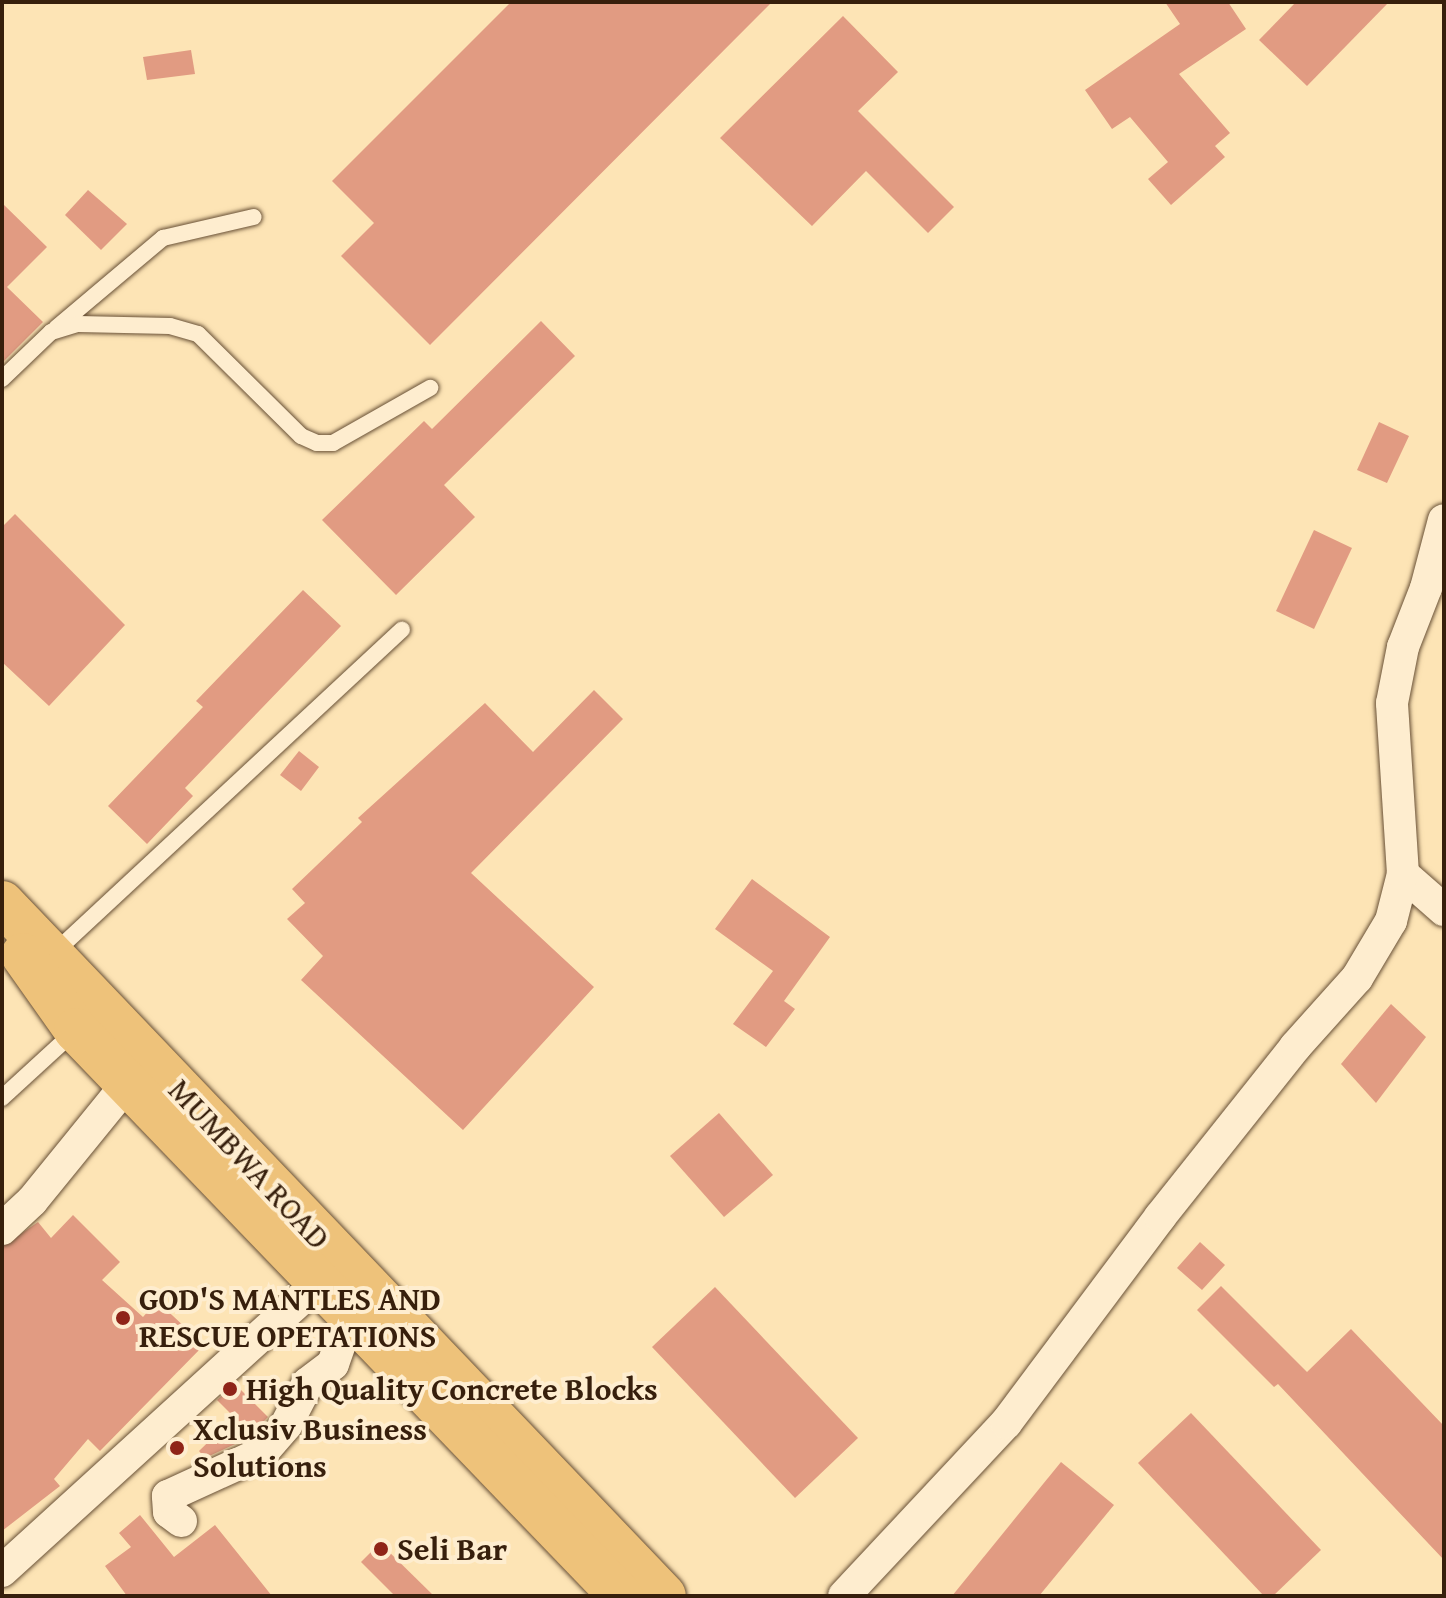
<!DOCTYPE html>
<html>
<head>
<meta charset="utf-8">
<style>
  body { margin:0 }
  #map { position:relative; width:1446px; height:1598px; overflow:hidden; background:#fde4b5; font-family:"Gentium Book Plus",serif }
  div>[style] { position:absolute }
  .building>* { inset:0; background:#e19b82 }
  .roads { filter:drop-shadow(0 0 2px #685036) drop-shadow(0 0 2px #685036) }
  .service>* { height:16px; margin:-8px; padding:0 8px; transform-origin:8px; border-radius:8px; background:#feedcf }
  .minor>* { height:32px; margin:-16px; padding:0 16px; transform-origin:16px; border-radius:16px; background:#feedcf }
  .primary>* { height:44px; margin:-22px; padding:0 22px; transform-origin:22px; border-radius:22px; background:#eec27a }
  .dots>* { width:22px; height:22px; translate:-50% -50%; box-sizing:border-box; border:4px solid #feedcf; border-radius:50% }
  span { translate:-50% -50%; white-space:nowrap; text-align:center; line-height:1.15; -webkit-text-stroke:8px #feedcf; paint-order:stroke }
  .street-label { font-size:32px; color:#371f0c }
  .poi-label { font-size:32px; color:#371f0c; font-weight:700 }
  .left { translate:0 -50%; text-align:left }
  .frame { position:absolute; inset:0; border:4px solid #371f0c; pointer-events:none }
</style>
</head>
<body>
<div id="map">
  <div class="building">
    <div style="clip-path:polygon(511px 2px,772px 2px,430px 345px,341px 256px,374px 223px,332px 181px)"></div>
    <div style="clip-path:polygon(1165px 2px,1228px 2px,1246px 29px,1179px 74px,1230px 133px,1215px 146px,1225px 157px,1171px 205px,1148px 179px,1168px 162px,1130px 117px,1112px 129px,1085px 90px,1180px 24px)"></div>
    <div style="clip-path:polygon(1296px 2px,1389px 2px,1307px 86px,1259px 40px)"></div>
    <div style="clip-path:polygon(843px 16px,898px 72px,858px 111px,954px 207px,928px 233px,866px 171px,812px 226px,720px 138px)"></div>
    <div style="clip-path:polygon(191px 50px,195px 74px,147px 80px,143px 57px)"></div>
    <div style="clip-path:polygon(88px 190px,127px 224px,101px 250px,65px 215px)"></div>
    <div style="clip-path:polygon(2px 203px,47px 247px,7px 287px,43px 322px,2px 363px)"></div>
    <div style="clip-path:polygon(541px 321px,575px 356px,444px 485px,475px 517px,396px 595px,322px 520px,424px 421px,432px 429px)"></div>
    <div style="clip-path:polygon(1379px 422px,1409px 436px,1387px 483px,1357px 470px)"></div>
    <div style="clip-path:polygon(15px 514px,125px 625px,49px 706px,2px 662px,2px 527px)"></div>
    <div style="clip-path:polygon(1314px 530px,1352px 548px,1314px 629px,1276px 611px)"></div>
    <div style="clip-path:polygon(303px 590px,341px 626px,185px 788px,193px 796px,147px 844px,108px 806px,203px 707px,196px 701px)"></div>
    <div style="clip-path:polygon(594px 690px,623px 719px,471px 873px,594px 987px,463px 1130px,301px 980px,323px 956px,287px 919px,305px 903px,292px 889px,362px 822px,358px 818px,485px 703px,533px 752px)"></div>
    <div style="clip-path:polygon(299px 751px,319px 767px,301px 791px,280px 775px)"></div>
    <div style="clip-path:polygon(752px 879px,830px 937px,784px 1001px,795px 1009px,766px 1047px,733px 1024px,773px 971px,715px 929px)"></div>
    <div style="clip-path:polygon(1391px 1004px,1426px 1037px,1376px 1103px,1341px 1064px)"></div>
    <div style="clip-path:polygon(719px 1113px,773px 1175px,724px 1217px,670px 1156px)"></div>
    <div style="clip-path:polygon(73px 1215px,120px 1262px,102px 1280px,143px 1317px,157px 1301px,204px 1345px,100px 1451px,88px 1439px,54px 1479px,60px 1486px,2px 1531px,2px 1247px,38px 1222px,51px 1238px)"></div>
    <div style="clip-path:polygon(1200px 1242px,1225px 1265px,1202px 1290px,1177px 1268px)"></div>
    <div style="clip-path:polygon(1221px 1286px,1307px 1372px,1351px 1329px,1444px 1426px,1444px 1560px,1278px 1384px,1274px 1387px,1197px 1310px)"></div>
    <div style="clip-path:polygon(715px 1287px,858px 1438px,795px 1498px,652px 1347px)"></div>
    <div style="clip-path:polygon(235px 1384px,268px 1417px,246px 1439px,205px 1458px,199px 1451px,234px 1417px,217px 1400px)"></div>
    <div style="clip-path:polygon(1191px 1413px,1321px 1550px,1273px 1596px,1264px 1596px,1138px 1463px)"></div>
    <div style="clip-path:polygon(1061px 1462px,1114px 1505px,1039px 1596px,952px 1596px)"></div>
    <div style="clip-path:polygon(140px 1515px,174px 1557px,215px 1525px,272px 1596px,127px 1596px,105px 1566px,131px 1547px,119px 1533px)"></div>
    <div style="clip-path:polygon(380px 1543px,434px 1596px,395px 1596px,361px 1562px)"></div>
  </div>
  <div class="roads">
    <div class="service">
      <div style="left:56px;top:328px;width:140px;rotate:-40.1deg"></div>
      <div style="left:163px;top:238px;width:93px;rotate:-13deg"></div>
      <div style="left:2px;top:379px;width:68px;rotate:-43.8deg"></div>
      <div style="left:51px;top:332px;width:28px;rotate:-17deg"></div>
      <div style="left:78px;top:324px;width:92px;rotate:1.2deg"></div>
      <div style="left:170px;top:326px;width:29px;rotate:16deg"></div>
      <div style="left:198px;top:334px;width:145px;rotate:44.7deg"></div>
      <div style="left:301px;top:436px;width:17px;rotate:24deg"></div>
      <div style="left:317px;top:443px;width:16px"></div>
      <div style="left:333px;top:443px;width:112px;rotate:-29.6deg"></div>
      <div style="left:54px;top:953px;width:475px;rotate:-42.9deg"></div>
      <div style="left:2px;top:1098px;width:99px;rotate:-42.5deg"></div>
    </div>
    <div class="minor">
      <div style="left:1403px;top:874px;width:55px;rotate:41.3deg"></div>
      <div style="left:2px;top:1229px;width:41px;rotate:-43deg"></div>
      <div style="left:32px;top:1201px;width:151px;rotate:-50.9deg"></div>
      <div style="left:181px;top:1521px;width:15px;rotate:-143deg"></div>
      <div style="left:169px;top:1512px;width:16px;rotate:-94deg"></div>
      <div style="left:168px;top:1496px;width:103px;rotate:-24.6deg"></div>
      <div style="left:262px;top:1453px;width:37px;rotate:-49deg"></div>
      <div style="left:286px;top:1425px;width:47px;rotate:-62.4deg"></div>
      <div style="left:308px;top:1383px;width:31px;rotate:-37deg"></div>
      <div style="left:333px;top:1364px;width:49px;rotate:-70.8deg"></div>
      <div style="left:2px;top:1571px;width:426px;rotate:-42.3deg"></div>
      <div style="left:844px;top:1596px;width:237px;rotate:-46.9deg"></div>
      <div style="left:1006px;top:1423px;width:257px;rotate:-53.2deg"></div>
      <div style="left:1160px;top:1217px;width:217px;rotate:-51.5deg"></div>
      <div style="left:1295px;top:1047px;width:93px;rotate:-48.1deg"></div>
      <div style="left:1357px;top:978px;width:66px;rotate:-59.2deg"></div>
      <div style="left:1391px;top:921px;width:49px;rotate:-75.7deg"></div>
      <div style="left:1403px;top:874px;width:171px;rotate:-93.7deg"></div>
      <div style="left:1392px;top:703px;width:57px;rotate:-78.9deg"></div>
      <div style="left:1403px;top:647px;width:63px;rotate:-68.7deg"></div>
      <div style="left:1426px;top:588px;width:70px;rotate:-75.2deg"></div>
    </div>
    <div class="primary">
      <div style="left:2px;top:903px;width:958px;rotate:46.31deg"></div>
      <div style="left:23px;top:955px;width:92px;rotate:54.8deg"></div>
      <div style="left:76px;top:1030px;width:786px;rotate:46.08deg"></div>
    </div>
  </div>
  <div class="dots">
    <div style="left:123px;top:1318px;background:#8f2418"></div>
    <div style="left:230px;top:1389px;background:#8f2418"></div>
    <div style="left:177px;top:1448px;background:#8f2418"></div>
    <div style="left:381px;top:1549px;background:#8f2418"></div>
  </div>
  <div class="street-label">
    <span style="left:249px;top:1164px;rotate:47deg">MUMBWA ROAD</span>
  </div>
  <div class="poi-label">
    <span class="left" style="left:139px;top:1318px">GOD'S MANTLES AND<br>RESCUE OPETATIONS</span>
    <span class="left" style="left:246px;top:1389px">High Quality Concrete Blocks</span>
    <span class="left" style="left:193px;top:1448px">Xclusiv Business<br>Solutions</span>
    <span class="left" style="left:397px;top:1549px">Seli Bar</span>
  </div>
  <div class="frame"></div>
</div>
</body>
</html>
